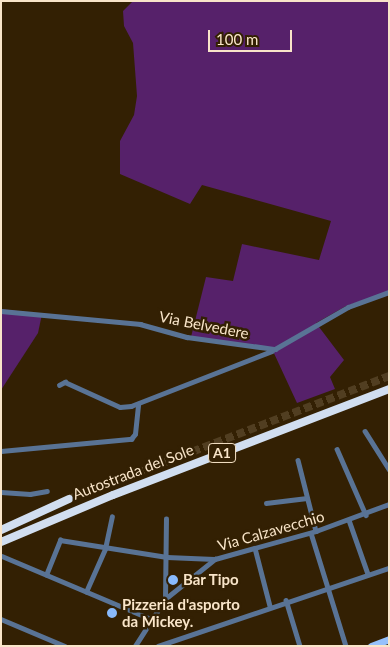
<!DOCTYPE html>
<html>
<head>
<meta charset="utf-8">
<style>
  body { margin:0 }
  #map { position:relative; width:390px; height:647px; overflow:hidden; background:#332003; font-family:Lato,sans-serif }
  div>[style] { position:absolute }
  .green>* { inset:0; background:#56216a }
  .highway-tunnel>* { height:8px; margin-top:-4px; transform-origin:0; background:repeating-linear-gradient(90deg,#513e21 0 8px,transparent 0 12px) }
  .street>* { height:4.5px; margin:-2.25px; padding:0 2.25px; transform-origin:2.25px; border-radius:2.25px; background:#597395 }
  .primary>* { height:7px; margin:-3.5px; padding:0 3.5px; transform-origin:3.5px; border-radius:3.5px; background:#96c1fb }
  .highway>* { height:8px; margin:-4px; padding:0 4px; transform-origin:4px; border-radius:4px; background:#d1def0 }
  .dots>* { width:14px; height:14px; translate:-50% -50%; box-sizing:border-box; border:2px solid #332003; border-radius:50% }
  span { translate:-50% -50%; white-space:nowrap; text-align:center; line-height:1.15; -webkit-text-stroke:5px #332003; paint-order:stroke }
  .shield-label span { padding:1px 4px; background:#332003; border:1px solid; border-radius:4px; -webkit-text-stroke-width:0 }
  .shield-label { font-size:14px; color:#f9e5c9; font-weight:700 }
  .street-label { font-size:15px; color:#f9e5c9 }
  .poi-label { font-size:15px; color:#f9e5c9; font-weight:700 }
  .left { translate:0 -50%; text-align:left }
  .frame { position:absolute; inset:0; border:2px solid #f9e5c9; pointer-events:none }
  .scale { position:absolute; left:208px; top:30px; width:84px; height:22px; box-sizing:border-box; border:2px solid #f9e5c9; border-top:0; padding-left:6px; font-size:15px; line-height:18px; white-space:nowrap; color:#f9e5c9; -webkit-text-stroke:4px #332003; paint-order:stroke }
</style>
</head>
<body>
<div id="map">
  <div class="green">
    <div style="clip-path:polygon(133px 1px,389px 1px,389px 292px,346px 306px,316px 323px,344px 360px,330px 377px,335px 389px,297px 403px,272px 349px,191px 337px,206px 277px,233px 281px,242px 244px,319px 260px,331px 221px,202px 185px,190px 204px,120px 174px,120px 141px,134px 115px,137px 96px,133px 43px,124px 26px,123px 11px)"></div>
    <div style="clip-path:polygon(1px 309px,42px 314px,38px 333px,1px 390px)"></div>
  </div>
  <div class="highway-tunnel">
    <div style="left:69px;top:499px;width:343px;rotate:-21deg"></div>
  </div>
  <div class="street">
    <div style="left:1px;top:311px;width:140px;rotate:5.3deg"></div>
    <div style="left:140px;top:324px;width:49px;rotate:15.5deg"></div>
    <div style="left:187px;top:337px;width:89px;rotate:7.8deg"></div>
    <div style="left:275px;top:349px;width:84px;rotate:-29.9deg"></div>
    <div style="left:348px;top:307px;width:44px;rotate:-20.1deg"></div>
    <div style="left:59px;top:385px;width:7px;rotate:-27deg"></div>
    <div style="left:65px;top:382px;width:60px;rotate:24.4deg"></div>
    <div style="left:120px;top:407px;width:11px;rotate:-5deg"></div>
    <div style="left:131px;top:406px;width:151px;rotate:-21.3deg"></div>
    <div style="left:365px;top:431px;width:45px;rotate:57.7deg"></div>
    <div style="left:337px;top:449px;width:72px;rotate:66.3deg"></div>
    <div style="left:1px;top:451px;width:131px;rotate:-5.3deg"></div>
    <div style="left:131px;top:439px;width:6px;rotate:-51deg"></div>
    <div style="left:135px;top:434px;width:30px;rotate:-84deg"></div>
    <div style="left:298px;top:460px;width:73px;rotate:75.8deg"></div>
    <div style="left:1px;top:492px;width:29px;rotate:4deg"></div>
    <div style="left:30px;top:494px;width:17px;rotate:-10deg"></div>
    <div style="left:266px;top:503px;width:41px;rotate:-7deg"></div>
    <div style="left:349px;top:520px;width:57px;rotate:70.6deg"></div>
    <div style="left:311px;top:533px;width:118px;rotate:72.8deg"></div>
    <div style="left:255px;top:548px;width:60px;rotate:75.5deg"></div>
    <div style="left:2px;top:556px;width:162px;rotate:22.9deg"></div>
    <div style="left:46px;top:575px;width:38px;rotate:-68deg"></div>
    <div style="left:60px;top:540px;width:108px;rotate:9deg"></div>
    <div style="left:167px;top:557px;width:47px;rotate:2.4deg"></div>
    <div style="left:86px;top:592px;width:47px;rotate:-66.2deg"></div>
    <div style="left:105px;top:549px;width:33px;rotate:-78deg"></div>
    <div style="left:165px;top:599px;width:80px;rotate:-89.3deg"></div>
    <div style="left:286px;top:600px;width:48px;rotate:73.1deg"></div>
    <div style="left:1px;top:619px;width:69px;rotate:22.9deg"></div>
    <div style="left:135px;top:646px;width:56px;rotate:-57.4deg"></div>
    <div style="left:165px;top:599px;width:64px;rotate:-38.7deg"></div>
    <div style="left:215px;top:559px;width:105px;rotate:-15.5deg"></div>
    <div style="left:316px;top:531px;width:78px;rotate:-20.3deg"></div>
    <div style="left:158px;top:646px;width:244px;rotate:-18.7deg"></div>
  </div>
  <div class="primary">
    <div style="left:371px;top:646px;width:19px;rotate:-21deg"></div>
  </div>
  <div class="highway">
    <div style="left:1px;top:530px;width:75px;rotate:-24.5deg"></div>
    <div style="left:1px;top:542px;width:121px;rotate:-22.8deg"></div>
    <div style="left:113px;top:495px;width:296px;rotate:-21deg"></div>
  </div>
  <div class="dots">
    <div style="left:173px;top:580px;background:#89bafc"></div>
    <div style="left:112px;top:613px;background:#89bafc"></div>
  </div>
  <div class="shield-label">
    <span style="left:222px;top:453px">A1</span>
  </div>
  <div class="street-label">
    <span style="left:204px;top:325px;rotate:11deg">Via Belvedere</span>
    <span style="left:133px;top:472px;rotate:-21deg">Autostrada del Sole</span>
    <span style="left:271px;top:531px;rotate:-16deg">Via Calzavecchio</span>
  </div>
  <div class="poi-label">
    <span class="left" style="left:183px;top:580px">Bar Tipo</span>
    <span class="left" style="left:122px;top:613px">Pizzeria d'asporto<br>da Mickey.</span>
  </div>
  <div class="frame"></div>
  <div class="scale">100 m</div>
</div>
</body>
</html>
